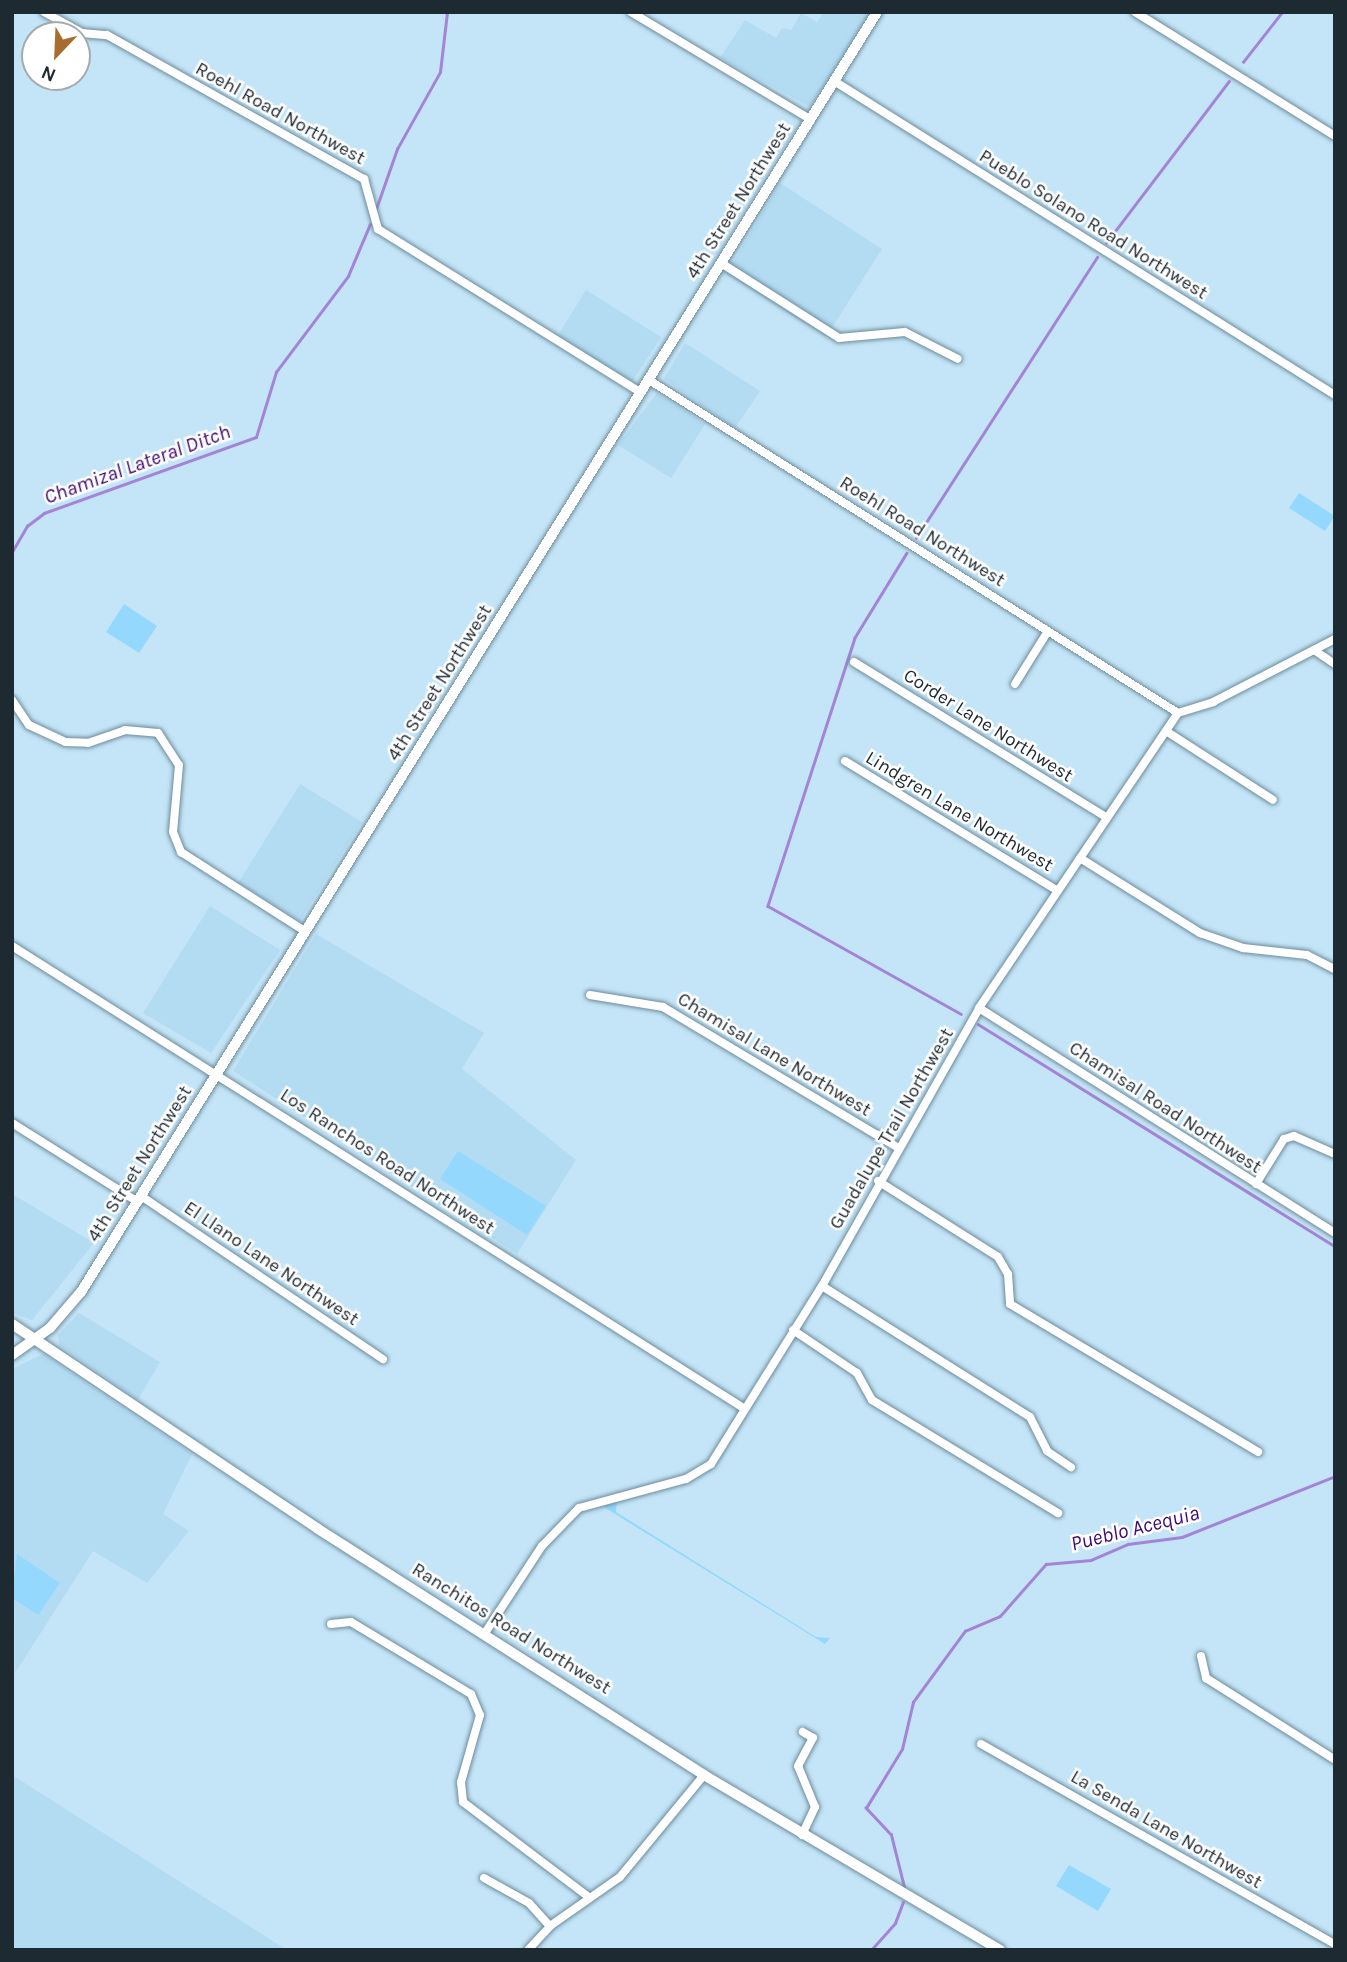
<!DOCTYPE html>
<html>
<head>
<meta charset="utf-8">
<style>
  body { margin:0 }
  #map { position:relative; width:1347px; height:1962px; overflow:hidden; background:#c4e5f7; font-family:Karla,sans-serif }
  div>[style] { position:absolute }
  .built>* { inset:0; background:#b3dbf2 }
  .green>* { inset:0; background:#95d8fd }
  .stream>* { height:2.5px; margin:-1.25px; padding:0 1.25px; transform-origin:1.25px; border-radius:1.25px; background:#a384d6 }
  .roads { filter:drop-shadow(0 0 2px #6d8b9c) drop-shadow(0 0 2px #6d8b9c) }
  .street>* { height:8px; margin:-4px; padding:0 4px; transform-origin:4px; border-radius:4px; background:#fff }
  .secondary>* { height:10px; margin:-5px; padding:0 5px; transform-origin:5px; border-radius:5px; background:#fff }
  span { translate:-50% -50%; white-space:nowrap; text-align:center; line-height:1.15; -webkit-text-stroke:5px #fff; paint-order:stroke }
  .street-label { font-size:19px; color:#1e2a31 }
  .water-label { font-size:21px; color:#400b70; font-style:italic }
  .frame { position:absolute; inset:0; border:14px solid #1e2a31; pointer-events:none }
  .north { position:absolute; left:21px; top:21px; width:70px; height:70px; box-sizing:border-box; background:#fff; border:2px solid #a5aaad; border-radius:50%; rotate:203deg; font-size:19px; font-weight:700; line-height:28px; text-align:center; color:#1e2a31 }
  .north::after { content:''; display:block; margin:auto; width:24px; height:32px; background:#a86d2e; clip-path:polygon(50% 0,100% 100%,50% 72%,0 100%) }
</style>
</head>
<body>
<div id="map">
  <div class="built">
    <div style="clip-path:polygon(824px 12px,871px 12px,810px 107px,720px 58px,745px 20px,776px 38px,782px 28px,791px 30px,801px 13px,817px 22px)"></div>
    <div style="clip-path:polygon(780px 183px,882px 249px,826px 337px,726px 274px)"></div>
    <div style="clip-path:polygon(586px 290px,661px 337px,632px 382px,558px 335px)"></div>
    <div style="clip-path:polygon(685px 343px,760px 391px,735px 428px,664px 379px)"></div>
    <div style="clip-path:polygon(657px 393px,705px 424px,671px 478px,618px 445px)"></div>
    <div style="clip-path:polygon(300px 784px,362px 822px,300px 921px,238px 883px)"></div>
    <div style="clip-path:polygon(210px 906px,280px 950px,211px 1053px,143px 1013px)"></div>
    <div style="clip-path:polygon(316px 934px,484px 1033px,462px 1069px,576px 1160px,517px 1254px,233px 1071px)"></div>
    <div style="clip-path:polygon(12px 1194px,94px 1243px,32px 1320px,12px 1313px)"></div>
    <div style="clip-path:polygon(79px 1313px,160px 1362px,138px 1400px,59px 1345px,58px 1335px)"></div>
    <div style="clip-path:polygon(43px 1354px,192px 1454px,163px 1514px,189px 1531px,147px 1583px,93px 1551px,15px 1673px,12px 1369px)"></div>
    <div style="clip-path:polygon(12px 1775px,127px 1848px,287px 1950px,12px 1950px)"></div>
  </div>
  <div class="green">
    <div style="clip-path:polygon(1299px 493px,1335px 516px,1325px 531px,1289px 508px)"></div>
    <div style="clip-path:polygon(124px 604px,157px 626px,139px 653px,106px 632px)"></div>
    <div style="clip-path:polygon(458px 1151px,546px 1206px,527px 1235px,440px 1179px)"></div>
    <div style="clip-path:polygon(617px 1499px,616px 1512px,816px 1637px,830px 1638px,825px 1644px,599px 1504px)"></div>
    <div style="clip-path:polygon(17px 1554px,60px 1583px,38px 1615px,12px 1598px)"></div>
    <div style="clip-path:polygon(1069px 1865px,1111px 1889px,1098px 1911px,1056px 1886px)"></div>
  </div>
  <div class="stream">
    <div style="left:1243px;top:62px;width:63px;rotate:-52deg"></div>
    <div style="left:376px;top:209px;width:64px;rotate:-70.7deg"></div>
    <div style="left:397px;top:149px;width:88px;rotate:-60.8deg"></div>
    <div style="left:440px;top:72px;width:60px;rotate:-83.3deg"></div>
    <div style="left:1106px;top:243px;width:203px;rotate:-52.8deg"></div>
    <div style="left:916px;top:538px;width:334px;rotate:-57.2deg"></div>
    <div style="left:12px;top:552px;width:30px;rotate:-60deg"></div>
    <div style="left:27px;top:526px;width:21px;rotate:-37deg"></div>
    <div style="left:44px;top:513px;width:225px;rotate:-19.7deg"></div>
    <div style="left:256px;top:437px;width:68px;rotate:-72.9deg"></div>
    <div style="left:276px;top:372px;width:120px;rotate:-53.1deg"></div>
    <div style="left:348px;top:276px;width:56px;rotate:-67.1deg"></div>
    <div style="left:907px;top:553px;width:100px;rotate:121.5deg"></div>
    <div style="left:855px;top:638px;width:282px;rotate:108deg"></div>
    <div style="left:768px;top:906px;width:221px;rotate:29.2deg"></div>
    <div style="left:978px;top:1024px;width:420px;rotate:31.9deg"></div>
    <div style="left:904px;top:1887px;width:54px;rotate:-104deg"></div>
    <div style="left:891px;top:1835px;width:37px;rotate:-133deg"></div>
    <div style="left:866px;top:1808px;width:69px;rotate:-58.6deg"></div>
    <div style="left:902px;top:1749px;width:48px;rotate:-76.8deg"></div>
    <div style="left:913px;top:1702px;width:88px;rotate:-53.8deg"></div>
    <div style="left:965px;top:1631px;width:38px;rotate:-23deg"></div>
    <div style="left:1000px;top:1616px;width:69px;rotate:-48.5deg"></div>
    <div style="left:1046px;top:1564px;width:45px;rotate:-5.1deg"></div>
    <div style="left:1091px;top:1560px;width:40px;rotate:-23.4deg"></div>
    <div style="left:1128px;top:1544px;width:54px;rotate:-7.4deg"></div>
    <div style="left:1182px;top:1537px;width:165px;rotate:-21.7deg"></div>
    <div style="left:871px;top:1950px;width:36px;rotate:-48deg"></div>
    <div style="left:895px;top:1923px;width:22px;rotate:-69deg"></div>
  </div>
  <div class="roads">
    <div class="street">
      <div style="left:44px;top:12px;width:43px;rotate:28.9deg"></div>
      <div style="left:82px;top:33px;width:25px;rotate:5deg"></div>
      <div style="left:107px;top:35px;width:295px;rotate:29.3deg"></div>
      <div style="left:364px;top:179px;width:52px;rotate:74.4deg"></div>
      <div style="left:378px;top:229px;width:310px;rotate:31.9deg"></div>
      <div style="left:631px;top:12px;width:209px;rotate:30.9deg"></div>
      <div style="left:1135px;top:12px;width:235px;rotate:31.8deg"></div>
      <div style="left:834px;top:81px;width:591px;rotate:32.08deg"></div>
      <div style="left:721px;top:263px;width:140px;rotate:32.4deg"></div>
      <div style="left:839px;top:338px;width:66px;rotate:-5.2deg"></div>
      <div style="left:905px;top:332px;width:59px;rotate:27deg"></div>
      <div style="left:649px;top:380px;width:625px;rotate:32.19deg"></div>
      <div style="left:1314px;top:650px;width:25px;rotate:34deg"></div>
      <div style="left:854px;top:662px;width:296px;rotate:31.6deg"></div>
      <div style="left:1015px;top:684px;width:62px;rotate:-58.1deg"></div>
      <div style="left:12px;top:700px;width:30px;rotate:56deg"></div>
      <div style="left:29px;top:725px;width:40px;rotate:25deg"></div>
      <div style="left:65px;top:742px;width:23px;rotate:2deg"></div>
      <div style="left:88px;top:743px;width:39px;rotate:-19deg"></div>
      <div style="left:125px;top:730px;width:33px;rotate:5deg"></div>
      <div style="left:158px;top:733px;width:38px;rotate:57deg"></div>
      <div style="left:179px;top:765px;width:67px;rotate:95.1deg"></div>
      <div style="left:173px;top:832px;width:22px;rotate:68deg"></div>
      <div style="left:181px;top:852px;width:148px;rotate:32.6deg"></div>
      <div style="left:1166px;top:731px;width:127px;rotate:32.8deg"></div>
      <div style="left:845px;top:761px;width:247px;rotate:31.4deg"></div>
      <div style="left:1080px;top:858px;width:142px;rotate:32deg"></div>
      <div style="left:1200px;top:933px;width:46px;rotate:19.2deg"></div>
      <div style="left:1243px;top:948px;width:64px;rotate:6.2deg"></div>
      <div style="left:1307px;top:955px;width:31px;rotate:27deg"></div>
      <div style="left:12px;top:946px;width:863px;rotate:32.27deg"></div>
      <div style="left:590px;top:995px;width:74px;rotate:9.3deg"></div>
      <div style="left:663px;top:1007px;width:273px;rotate:30.9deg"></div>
      <div style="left:979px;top:1008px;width:421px;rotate:32.3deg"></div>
      <div style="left:12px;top:1123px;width:149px;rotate:32.1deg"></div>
      <div style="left:878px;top:1181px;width:142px;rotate:32.3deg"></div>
      <div style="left:998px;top:1257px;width:20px;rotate:60deg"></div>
      <div style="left:1008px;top:1274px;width:30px;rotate:86deg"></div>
      <div style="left:1010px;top:1304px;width:289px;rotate:30.8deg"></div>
      <div style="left:1256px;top:1184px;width:53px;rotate:-58.1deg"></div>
      <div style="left:1284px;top:1139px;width:10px;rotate:-17deg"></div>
      <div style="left:1294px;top:1136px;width:45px;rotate:23.7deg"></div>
      <div style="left:141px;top:1196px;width:292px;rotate:34deg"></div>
      <div style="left:822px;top:1286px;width:246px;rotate:32.2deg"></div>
      <div style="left:1030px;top:1417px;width:38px;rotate:63deg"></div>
      <div style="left:1047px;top:1451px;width:29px;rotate:34deg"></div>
      <div style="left:793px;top:1330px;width:77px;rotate:33.9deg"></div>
      <div style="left:857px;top:1373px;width:31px;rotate:61deg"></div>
      <div style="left:872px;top:1400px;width:218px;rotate:31.3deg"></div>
      <div style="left:331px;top:1624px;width:20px;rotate:-6deg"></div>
      <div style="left:351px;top:1622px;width:140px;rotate:31deg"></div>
      <div style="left:471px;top:1694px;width:23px;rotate:67deg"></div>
      <div style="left:480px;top:1715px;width:70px;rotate:105.8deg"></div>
      <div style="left:461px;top:1782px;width:20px;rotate:84deg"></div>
      <div style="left:463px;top:1802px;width:159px;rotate:37.1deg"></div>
      <div style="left:485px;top:1633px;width:104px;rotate:-56.8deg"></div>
      <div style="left:542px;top:1546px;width:53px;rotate:-45.8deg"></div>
      <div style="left:579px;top:1508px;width:111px;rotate:-15.2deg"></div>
      <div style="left:686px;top:1479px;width:29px;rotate:-31deg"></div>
      <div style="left:711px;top:1464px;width:210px;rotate:-58.1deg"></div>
      <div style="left:822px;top:1286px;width:319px;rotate:-60.5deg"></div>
      <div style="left:979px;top:1008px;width:356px;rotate:-56deg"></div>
      <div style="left:1178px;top:713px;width:37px;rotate:-17deg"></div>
      <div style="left:1213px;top:702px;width:137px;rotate:-27.3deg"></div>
      <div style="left:1201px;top:1656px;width:23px;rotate:77deg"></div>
      <div style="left:1206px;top:1678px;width:153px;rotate:32.4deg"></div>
      <div style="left:981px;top:1744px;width:407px;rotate:29.5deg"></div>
      <div style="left:802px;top:1835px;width:31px;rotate:-65deg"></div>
      <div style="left:815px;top:1807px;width:44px;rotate:-112.5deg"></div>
      <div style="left:798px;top:1766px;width:32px;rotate:-62deg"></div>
      <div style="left:813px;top:1738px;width:12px;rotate:-149deg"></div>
      <div style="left:484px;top:1878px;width:51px;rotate:29.1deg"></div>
      <div style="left:529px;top:1903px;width:31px;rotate:48deg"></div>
      <div style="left:528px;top:1950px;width:33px;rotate:-47deg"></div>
      <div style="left:550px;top:1926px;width:85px;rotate:-35deg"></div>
      <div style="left:620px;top:1877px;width:132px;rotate:-50.5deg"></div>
    </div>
    <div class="secondary">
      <div style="left:12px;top:1324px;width:368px;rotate:33.8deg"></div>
      <div style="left:318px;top:1529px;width:458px;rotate:32.5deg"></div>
      <div style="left:704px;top:1775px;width:344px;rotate:30.6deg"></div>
      <div style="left:12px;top:1355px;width:47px;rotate:-35.4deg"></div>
      <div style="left:50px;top:1328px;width:48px;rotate:-49.3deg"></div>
      <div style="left:81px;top:1292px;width:1507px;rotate:-58.12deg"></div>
    </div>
  </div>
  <div class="street-label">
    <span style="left:280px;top:114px;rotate:29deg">Roehl Road Northwest</span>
    <span style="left:739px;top:201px;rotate:-58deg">4th Street Northwest</span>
    <span style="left:1093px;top:225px;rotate:32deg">Pueblo Solano Road Northwest</span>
    <span style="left:922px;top:532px;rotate:32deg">Roehl Road Northwest</span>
    <span style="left:440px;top:683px;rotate:-58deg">4th Street Northwest</span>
    <span style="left:988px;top:726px;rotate:32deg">Corder Lane Northwest</span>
    <span style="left:959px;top:812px;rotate:31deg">Lindgren Lane Northwest</span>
    <span style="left:774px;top:1055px;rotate:31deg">Chamisal Lane Northwest</span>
    <span style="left:1165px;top:1108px;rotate:33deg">Chamisal Road Northwest</span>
    <span style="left:892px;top:1129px;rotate:-60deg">Guadalupe Trail Northwest</span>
    <span style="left:387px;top:1162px;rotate:33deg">Los Ranchos Road Northwest</span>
    <span style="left:140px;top:1164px;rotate:-58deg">4th Street Northwest</span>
    <span style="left:271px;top:1264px;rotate:34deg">El Llano Lane Northwest</span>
    <span style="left:511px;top:1629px;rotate:32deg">Ranchitos Road Northwest</span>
    <span style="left:1166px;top:1830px;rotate:30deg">La Senda Lane Northwest</span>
  </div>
  <div class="water-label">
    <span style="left:137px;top:464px;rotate:-20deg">Chamizal Lateral Ditch</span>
    <span style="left:1135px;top:1528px;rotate:-14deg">Pueblo Acequia</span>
  </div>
  <div class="frame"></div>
  <div class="north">N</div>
</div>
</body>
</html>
